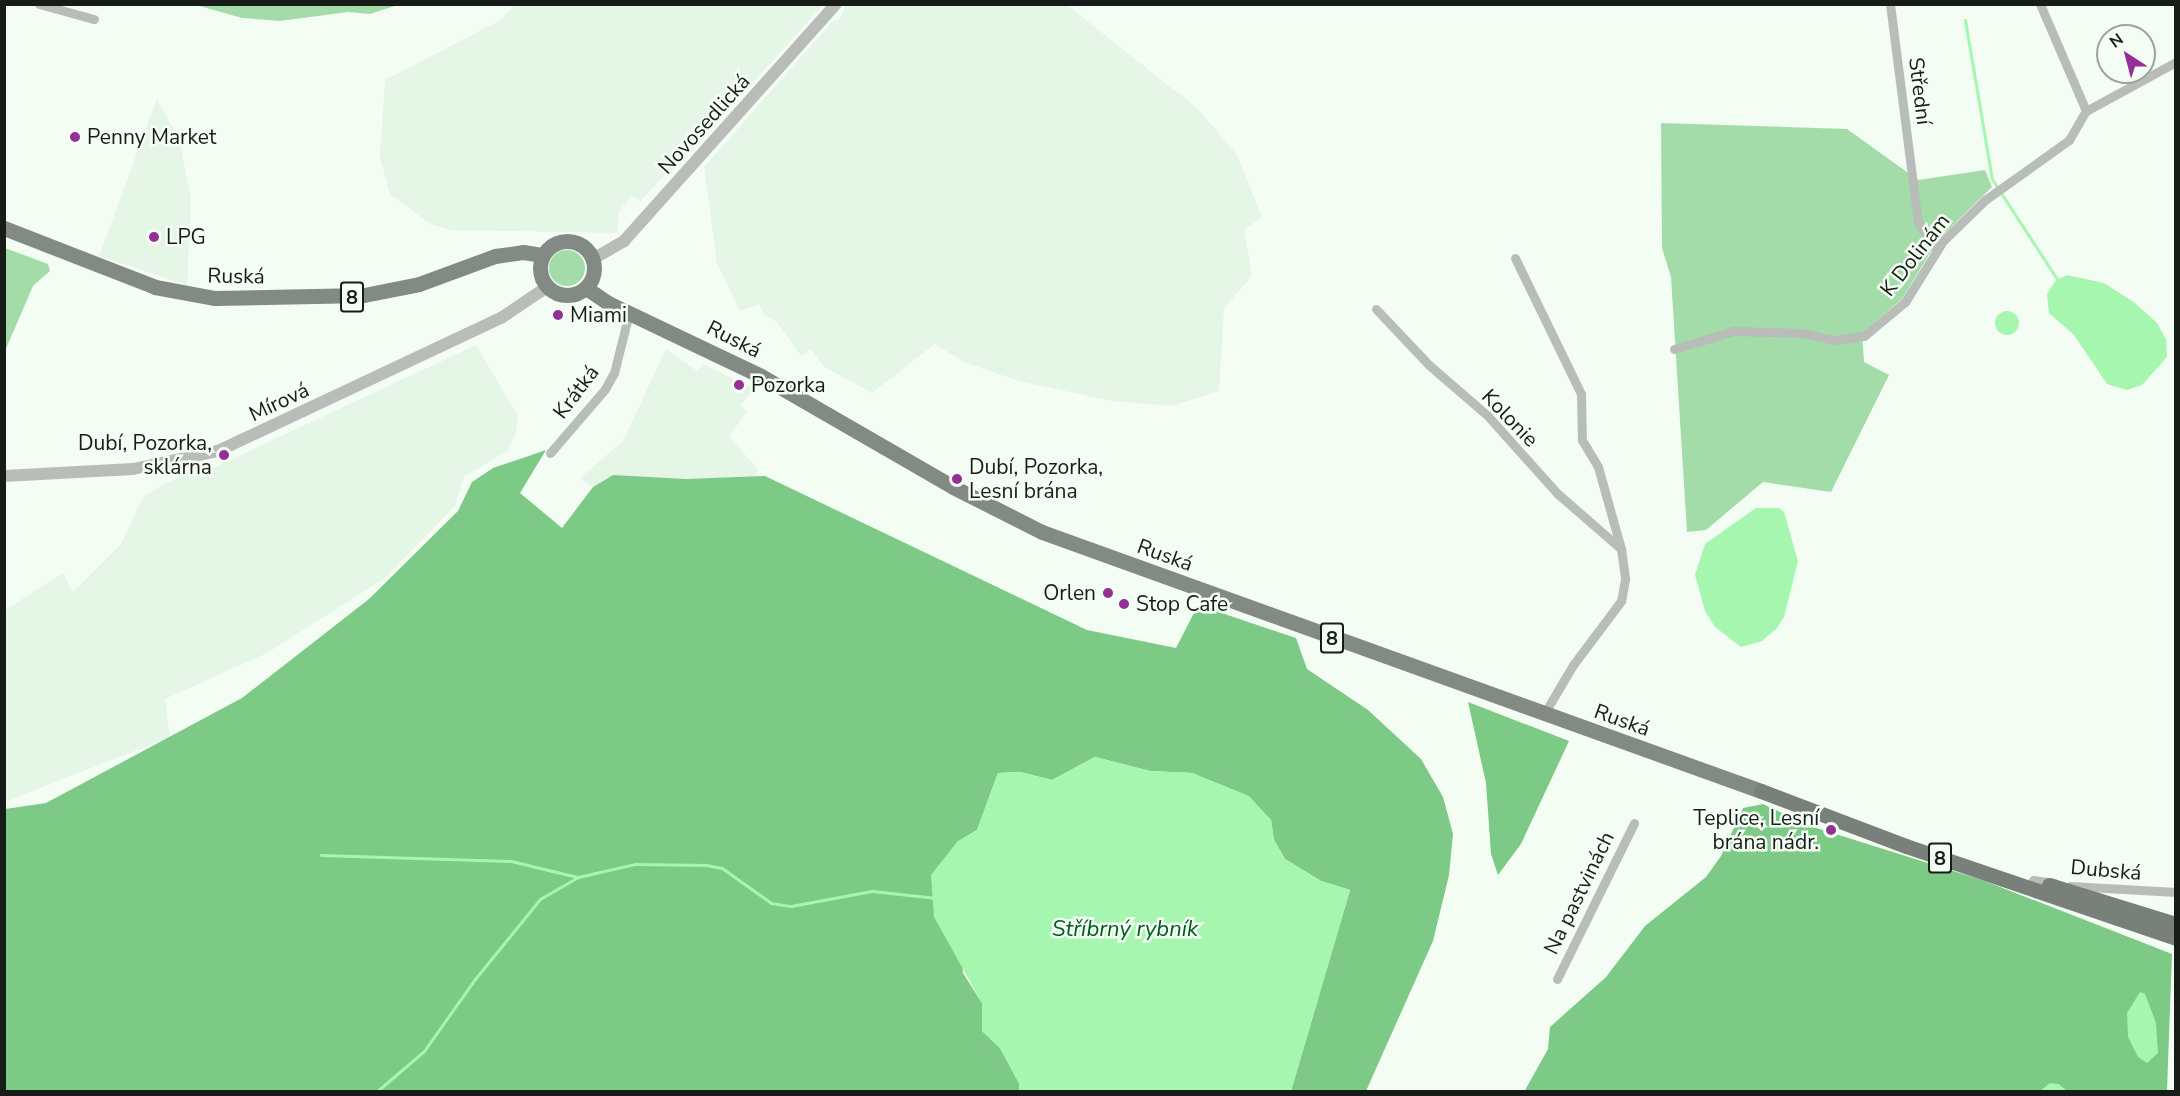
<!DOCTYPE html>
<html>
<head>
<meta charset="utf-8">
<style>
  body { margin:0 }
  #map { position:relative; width:2180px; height:1096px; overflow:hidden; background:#f3fdf4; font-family:"Nunito Sans",sans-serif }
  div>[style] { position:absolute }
  .built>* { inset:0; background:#e5f5e6 }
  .green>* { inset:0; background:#a3dca9 }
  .round { border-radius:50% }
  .forest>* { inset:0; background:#7cca86 }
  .water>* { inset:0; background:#a6f6af }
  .stream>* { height:3px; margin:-1.5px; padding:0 1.5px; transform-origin:1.5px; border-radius:1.5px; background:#a6f6af }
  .minor>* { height:9px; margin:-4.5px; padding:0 4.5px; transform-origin:4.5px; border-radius:4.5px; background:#b9bdb9 }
  .tertiary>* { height:12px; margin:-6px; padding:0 6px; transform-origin:6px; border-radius:6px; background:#b9bdb9 }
  .primary>* { height:15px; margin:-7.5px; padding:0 7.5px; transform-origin:7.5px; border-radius:7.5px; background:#838a83 }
  .primary>.ring { margin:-7.5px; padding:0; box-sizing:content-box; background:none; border:15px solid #838a83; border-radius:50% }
  .trunk>* { height:15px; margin:-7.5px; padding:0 7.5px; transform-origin:7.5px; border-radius:7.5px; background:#79807a }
  .dots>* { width:16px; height:16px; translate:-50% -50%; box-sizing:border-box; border:3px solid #f3fdf4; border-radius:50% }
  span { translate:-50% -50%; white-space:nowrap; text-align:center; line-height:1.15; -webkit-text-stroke:5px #f3fdf4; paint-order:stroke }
  .shield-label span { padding:2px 4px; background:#f3fdf4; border:2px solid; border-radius:4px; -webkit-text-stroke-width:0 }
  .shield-label { font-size:20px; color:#181c19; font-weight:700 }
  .street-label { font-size:21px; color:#181c19 }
  .poi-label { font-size:21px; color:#181c19 }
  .left { translate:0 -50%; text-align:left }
  .right { translate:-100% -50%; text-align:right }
  .water-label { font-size:22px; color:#005c1e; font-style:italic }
  .frame { position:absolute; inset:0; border:6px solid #181c19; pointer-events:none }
  .north { position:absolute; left:2096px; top:24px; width:60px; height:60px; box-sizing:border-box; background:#f3fdf4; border:2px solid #9ba39c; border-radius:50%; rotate:324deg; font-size:16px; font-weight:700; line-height:24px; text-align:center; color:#181c19 }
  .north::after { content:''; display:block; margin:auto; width:21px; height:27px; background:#942f95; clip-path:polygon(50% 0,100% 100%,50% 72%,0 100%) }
</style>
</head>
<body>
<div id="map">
  <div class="built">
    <div style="clip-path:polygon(515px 5px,822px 4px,823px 5px,675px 169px,668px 171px,640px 202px,633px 196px,623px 206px,619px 211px,617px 233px,450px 230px,430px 224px,390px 194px,380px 157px,385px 80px,501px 20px)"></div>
    <div style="clip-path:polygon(846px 5px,1067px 5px,1197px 108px,1237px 155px,1262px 217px,1244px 230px,1252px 276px,1224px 308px,1219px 391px,1171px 406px,1112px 401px,1019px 381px,964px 362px,935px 344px,872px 393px,823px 366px,811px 349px,801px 356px,776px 321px,763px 314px,759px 304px,740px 311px,717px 263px,704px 167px,832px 22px,839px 20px)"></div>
    <div style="clip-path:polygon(157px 99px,179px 139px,191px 200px,187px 285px,99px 256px)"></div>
    <div style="clip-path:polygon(476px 345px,518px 416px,516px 432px,508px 450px,464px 477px,455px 506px,385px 578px,267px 653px,165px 699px,170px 737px,5px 802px,5px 610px,63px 573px,73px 592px,121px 544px,142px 499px,157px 488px,210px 463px,213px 468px)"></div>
    <div style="clip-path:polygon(666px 349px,697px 371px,703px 364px,755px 389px,740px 405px,747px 411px,729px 437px,758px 469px,755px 477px,686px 479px,613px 475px,593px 487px,580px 478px,623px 441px)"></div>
  </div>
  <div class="green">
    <div style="clip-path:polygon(196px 5px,398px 4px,398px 5px,370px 14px,348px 12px,280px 21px,242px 18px)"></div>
    <div style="clip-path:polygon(1661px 123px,1847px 129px,1918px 180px,1985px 170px,1992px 187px,1938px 240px,1902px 299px,1862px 333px,1864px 362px,1889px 375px,1831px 492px,1763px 482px,1706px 530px,1687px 532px,1671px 277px,1662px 248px)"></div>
    <div style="clip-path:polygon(5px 248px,48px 264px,50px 271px,33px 286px,5px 351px)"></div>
    <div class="round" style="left:549px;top:250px;width:36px;height:36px"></div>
  </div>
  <div class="forest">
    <div style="clip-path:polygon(546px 450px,520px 493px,562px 528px,593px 487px,613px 475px,686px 479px,765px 476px,1087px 630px,1176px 648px,1198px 605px,1296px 638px,1307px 669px,1368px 710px,1421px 759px,1443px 797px,1453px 834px,1449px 875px,1433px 941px,1366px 1091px,1291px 1091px,1350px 890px,1321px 881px,1285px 859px,1274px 840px,1271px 820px,1248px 796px,1192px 773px,1150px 771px,1095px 757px,1052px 780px,1020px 772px,998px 773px,977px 830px,957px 842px,963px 973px,982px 1003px,982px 1031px,1000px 1048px,1019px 1083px,1019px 1091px,5px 1092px,5px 809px,46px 803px,242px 698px,369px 599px,458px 511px,472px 482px,493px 468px)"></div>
    <div style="clip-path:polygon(1468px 702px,1569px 741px,1521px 844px,1498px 875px,1491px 854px,1486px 783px)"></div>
    <div style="clip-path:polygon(1763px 804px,1807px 825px,1985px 881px,2172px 954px,2167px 1091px,2067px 1091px,2058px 1084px,2040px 1092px,1524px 1092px,1548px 1049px,1550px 1027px,1606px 977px,1645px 926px,1706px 877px,1721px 856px,1743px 808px)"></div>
  </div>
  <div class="water">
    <div style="clip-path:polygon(2067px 275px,2104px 283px,2135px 303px,2157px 323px,2166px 339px,2167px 357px,2142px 385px,2127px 390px,2107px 384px,2074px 335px,2049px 313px,2047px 294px,2056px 280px)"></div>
    <div class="round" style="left:1995px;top:311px;width:24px;height:24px"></div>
    <div style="clip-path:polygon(1756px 508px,1779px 508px,1784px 512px,1798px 561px,1784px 617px,1777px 628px,1762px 641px,1741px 647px,1715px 627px,1705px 611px,1695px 575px,1705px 544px)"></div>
    <div style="clip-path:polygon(1095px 757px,1150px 771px,1192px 773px,1249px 796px,1271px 820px,1274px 840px,1285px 859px,1321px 881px,1350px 890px,1291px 1091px,1019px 1091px,1019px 1083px,1000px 1048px,982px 1031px,982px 1003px,934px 917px,931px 875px,957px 842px,977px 830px,998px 773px,1020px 772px,1052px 780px)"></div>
    <div style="clip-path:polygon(2140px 992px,2145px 994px,2156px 1023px,2158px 1053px,2147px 1063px,2138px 1057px,2128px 1037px,2127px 1013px)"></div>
    <div style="clip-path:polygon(2050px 1083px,2058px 1084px,2067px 1091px,2040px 1091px)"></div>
  </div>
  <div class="stream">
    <div style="left:1965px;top:20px;width:161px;rotate:80.4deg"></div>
    <div style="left:1992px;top:179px;width:119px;rotate:57deg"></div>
    <div style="left:321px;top:855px;width:190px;rotate:1.8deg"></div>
    <div style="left:511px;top:861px;width:68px;rotate:13.6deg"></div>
    <div style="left:376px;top:1092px;width:63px;rotate:-40.5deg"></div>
    <div style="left:424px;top:1051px;width:88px;rotate:-54.7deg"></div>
    <div style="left:475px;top:979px;width:103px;rotate:-50.9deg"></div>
    <div style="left:540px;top:899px;width:44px;rotate:-30.1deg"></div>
    <div style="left:578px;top:877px;width:58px;rotate:-12.8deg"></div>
    <div style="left:635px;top:864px;width:71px;rotate:0.8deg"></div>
    <div style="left:706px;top:865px;width:16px;rotate:11deg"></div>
    <div style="left:722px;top:868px;width:60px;rotate:35.5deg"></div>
    <div style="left:771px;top:903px;width:20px;rotate:9deg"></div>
    <div style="left:791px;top:906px;width:82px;rotate:-10.5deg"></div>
    <div style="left:872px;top:891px;width:65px;rotate:6.1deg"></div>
  </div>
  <div class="minor">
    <div style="left:39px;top:4px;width:57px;rotate:15.3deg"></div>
    <div style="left:1890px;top:4px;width:220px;rotate:82.7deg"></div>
    <div style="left:1918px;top:222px;width:34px;rotate:56deg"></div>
    <div style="left:2040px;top:4px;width:116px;rotate:66.7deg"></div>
    <div style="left:1515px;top:258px;width:151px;rotate:64.1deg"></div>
    <div style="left:1581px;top:394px;width:46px;rotate:88.8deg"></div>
    <div style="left:1582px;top:440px;width:31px;rotate:59deg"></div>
    <div style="left:1598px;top:467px;width:85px;rotate:74.3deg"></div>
    <div style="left:1376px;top:309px;width:77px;rotate:46.6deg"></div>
    <div style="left:1429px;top:365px;width:77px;rotate:40.8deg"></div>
    <div style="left:1487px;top:415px;width:106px;rotate:48.1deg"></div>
    <div style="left:1558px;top:494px;width:84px;rotate:41.1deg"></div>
    <div style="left:1621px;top:549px;width:30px;rotate:82deg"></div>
    <div style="left:1625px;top:579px;width:22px;rotate:100deg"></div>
    <div style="left:1621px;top:601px;width:80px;rotate:126.9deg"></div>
    <div style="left:1573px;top:665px;width:57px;rotate:120.6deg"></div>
    <div style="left:1674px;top:349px;width:63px;rotate:-16.7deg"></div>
    <div style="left:1734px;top:331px;width:68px;rotate:1.7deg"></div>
    <div style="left:1802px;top:333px;width:34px;rotate:12deg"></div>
    <div style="left:1835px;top:340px;width:29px;rotate:-8deg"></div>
    <div style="left:1864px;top:336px;width:53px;rotate:-39.7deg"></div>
    <div style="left:1905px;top:302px;width:72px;rotate:-58.1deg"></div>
    <div style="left:1943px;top:241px;width:59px;rotate:-44.3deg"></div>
    <div style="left:1985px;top:200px;width:103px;rotate:-35.5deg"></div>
    <div style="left:2069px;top:140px;width:34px;rotate:-60deg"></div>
    <div style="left:2086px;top:111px;width:102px;rotate:-28.6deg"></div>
    <div style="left:550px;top:453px;width:84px;rotate:-49.3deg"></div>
    <div style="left:605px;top:389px;width:18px;rotate:-61deg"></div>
    <div style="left:614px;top:373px;width:62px;rotate:-76deg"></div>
    <div style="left:2033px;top:880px;width:21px;rotate:8deg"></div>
    <div style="left:2070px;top:886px;width:106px;rotate:3.2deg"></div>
    <div style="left:1557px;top:979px;width:174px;rotate:-63.7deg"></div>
  </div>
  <div class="tertiary">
    <div style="left:593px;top:259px;width:36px;rotate:-30deg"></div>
    <div style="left:624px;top:241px;width:318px;rotate:-48.2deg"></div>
    <div style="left:4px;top:476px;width:129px;rotate:-3.1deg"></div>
    <div style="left:133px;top:469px;width:87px;rotate:-12deg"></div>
    <div style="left:218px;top:451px;width:313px;rotate:-25.2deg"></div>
    <div style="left:501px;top:318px;width:55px;rotate:-34deg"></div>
  </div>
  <div class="primary">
    <div style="left:4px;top:228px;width:162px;rotate:21.3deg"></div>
    <div style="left:155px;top:287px;width:61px;rotate:10.4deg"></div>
    <div style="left:215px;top:298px;width:149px;rotate:-1.2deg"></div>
    <div style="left:364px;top:295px;width:56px;rotate:-11.3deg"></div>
    <div style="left:419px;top:284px;width:81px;rotate:-20.2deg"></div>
    <div style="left:495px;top:256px;width:28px;rotate:-8deg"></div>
    <div style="left:523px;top:252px;width:20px;rotate:9deg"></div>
    <div class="ring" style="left:540px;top:241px;width:39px;height:39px"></div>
    <div style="left:586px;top:288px;width:27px;rotate:34deg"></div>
    <div style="left:608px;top:303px;width:170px;rotate:25.5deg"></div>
    <div style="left:761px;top:376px;width:222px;rotate:30deg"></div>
    <div style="left:953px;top:487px;width:100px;rotate:26.8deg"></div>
    <div style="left:1042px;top:532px;width:764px;rotate:19.81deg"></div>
  </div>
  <div class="trunk">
    <div style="left:1761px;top:791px;width:155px;rotate:20.8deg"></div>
    <div style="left:1906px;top:846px;width:285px;rotate:18.8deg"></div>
    <div style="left:2049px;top:885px;width:133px;rotate:17.1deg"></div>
  </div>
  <div class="dots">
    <div style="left:75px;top:137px;background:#942f95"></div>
    <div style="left:154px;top:237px;background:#942f95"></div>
    <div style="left:558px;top:315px;background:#942f95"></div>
    <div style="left:739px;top:385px;background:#942f95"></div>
    <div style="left:224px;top:455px;background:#942f95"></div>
    <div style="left:957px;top:479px;background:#942f95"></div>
    <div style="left:1108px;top:593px;background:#942f95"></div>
    <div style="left:1124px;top:604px;background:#942f95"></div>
    <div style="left:1831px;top:830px;background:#942f95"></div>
  </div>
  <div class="shield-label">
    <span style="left:352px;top:297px">8</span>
    <span style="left:1332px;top:638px">8</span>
    <span style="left:1940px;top:858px">8</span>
  </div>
  <div class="street-label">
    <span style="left:1920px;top:91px;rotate:83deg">Střední</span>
    <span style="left:704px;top:124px;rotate:-48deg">Novosedlická</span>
    <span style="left:1915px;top:255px;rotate:-52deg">K Dolinám</span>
    <span style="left:236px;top:276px;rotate:1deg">Ruská</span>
    <span style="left:734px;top:339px;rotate:27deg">Ruská</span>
    <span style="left:576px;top:392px;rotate:-53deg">Krátká</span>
    <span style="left:279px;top:402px;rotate:-25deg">Mírová</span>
    <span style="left:1510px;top:418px;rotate:46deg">Kolonie</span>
    <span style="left:1165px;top:555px;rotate:20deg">Ruská</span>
    <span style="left:1622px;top:720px;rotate:20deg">Ruská</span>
    <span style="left:2106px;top:870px;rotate:5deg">Dubská</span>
    <span style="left:1579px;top:893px;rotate:-64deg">Na pastvinách</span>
  </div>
  <div class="poi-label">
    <span class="left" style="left:87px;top:137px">Penny Market</span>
    <span class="left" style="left:166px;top:237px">LPG</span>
    <span class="left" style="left:570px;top:315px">Miami</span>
    <span class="left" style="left:751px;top:385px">Pozorka</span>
    <span class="right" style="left:212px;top:455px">Dubí, Pozorka,<br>sklárna</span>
    <span class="left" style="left:969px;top:479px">Dubí, Pozorka,<br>Lesní brána</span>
    <span class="right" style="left:1096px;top:593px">Orlen</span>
    <span class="left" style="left:1136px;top:604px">Stop Cafe</span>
    <span class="right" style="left:1819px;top:830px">Teplice, Lesní<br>brána nádr.</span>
  </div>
  <div class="water-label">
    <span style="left:1125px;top:930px">Stříbrný rybník</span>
  </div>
  <div class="frame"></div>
  <div class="north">N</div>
</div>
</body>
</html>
